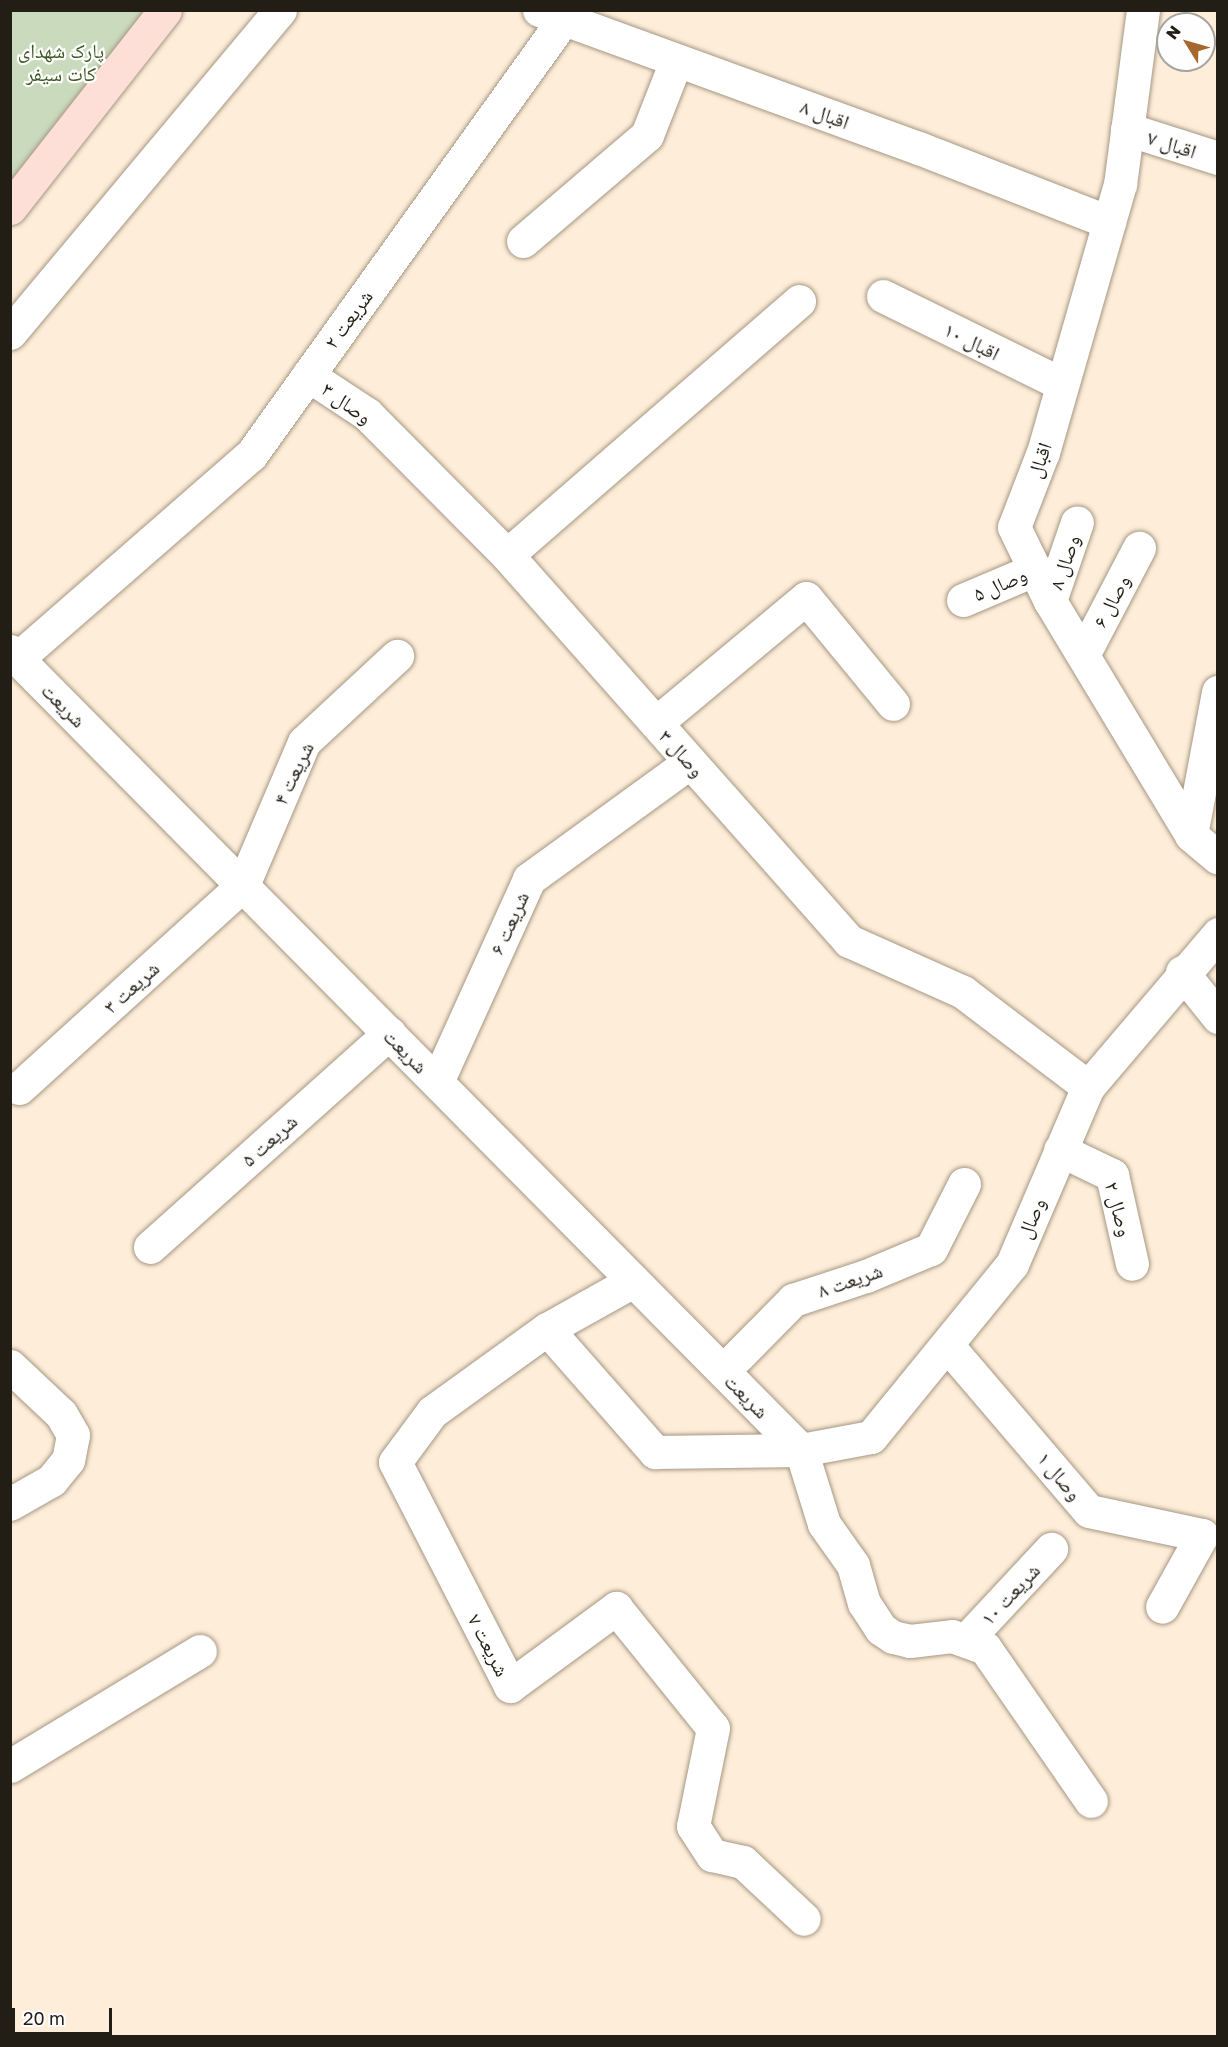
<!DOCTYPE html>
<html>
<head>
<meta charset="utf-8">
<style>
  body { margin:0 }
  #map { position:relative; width:1228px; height:2047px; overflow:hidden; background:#feeed9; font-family:"Golos Text","Noto Naskh Arabic",sans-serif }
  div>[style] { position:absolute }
  .green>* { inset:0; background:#cadabc }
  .roads { filter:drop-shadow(0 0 2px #a59784) drop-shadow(0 0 2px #a59784) }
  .minor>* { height:33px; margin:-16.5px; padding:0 16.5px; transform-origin:16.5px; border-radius:16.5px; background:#fff }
  .major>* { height:33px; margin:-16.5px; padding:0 16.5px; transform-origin:16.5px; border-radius:16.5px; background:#fedfd7 }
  span { translate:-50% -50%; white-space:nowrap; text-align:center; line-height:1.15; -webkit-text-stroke:4.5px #fefefe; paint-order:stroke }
  .park-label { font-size:20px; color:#3d5721 }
  .street-label { font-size:20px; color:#221d15 }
  .frame { position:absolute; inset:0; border:12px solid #221d15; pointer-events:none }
  .north { position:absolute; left:1156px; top:12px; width:60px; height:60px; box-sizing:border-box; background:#fefefe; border:2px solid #a6a4a1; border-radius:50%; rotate:307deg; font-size:16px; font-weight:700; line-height:24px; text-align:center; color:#221d15 }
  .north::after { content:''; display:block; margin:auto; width:21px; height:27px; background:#a7682f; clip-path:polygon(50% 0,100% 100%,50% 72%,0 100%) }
  .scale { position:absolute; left:12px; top:2008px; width:100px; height:27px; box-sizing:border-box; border:3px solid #221d15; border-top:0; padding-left:8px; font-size:18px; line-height:21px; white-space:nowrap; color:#221d15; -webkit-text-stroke:4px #fefefe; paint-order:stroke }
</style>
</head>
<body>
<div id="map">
  <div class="green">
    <div style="clip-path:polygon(11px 11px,165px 11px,11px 208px)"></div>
  </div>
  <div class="roads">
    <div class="minor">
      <div style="left:539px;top:10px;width:404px;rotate:20deg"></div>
      <div style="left:919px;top:148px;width:204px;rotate:21.3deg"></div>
      <div style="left:1143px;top:10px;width:176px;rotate:97.5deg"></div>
      <div style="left:1120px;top:184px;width:279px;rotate:106deg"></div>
      <div style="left:1043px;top:452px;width:80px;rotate:111.1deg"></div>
      <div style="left:1014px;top:527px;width:82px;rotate:64.1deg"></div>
      <div style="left:1050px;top:601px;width:273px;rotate:58.9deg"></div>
      <div style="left:1191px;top:835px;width:35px;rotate:40deg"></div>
      <div style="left:1127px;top:129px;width:96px;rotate:17.7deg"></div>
      <div style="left:523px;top:241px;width:163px;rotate:-40.5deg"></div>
      <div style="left:647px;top:135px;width:79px;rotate:-68.6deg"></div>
      <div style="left:883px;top:296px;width:199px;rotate:26.2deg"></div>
      <div style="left:10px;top:333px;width:421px;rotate:-50.1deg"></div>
      <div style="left:308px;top:375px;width:71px;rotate:33.5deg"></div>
      <div style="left:367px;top:414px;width:199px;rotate:45.2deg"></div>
      <div style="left:507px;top:555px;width:516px;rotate:48.46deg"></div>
      <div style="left:849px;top:941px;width:125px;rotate:24.1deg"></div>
      <div style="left:963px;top:992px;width:157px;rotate:37.2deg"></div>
      <div style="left:507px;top:555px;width:387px;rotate:-41deg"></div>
      <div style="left:963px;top:600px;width:79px;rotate:-23deg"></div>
      <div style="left:1050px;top:601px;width:83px;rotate:-71.1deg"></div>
      <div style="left:10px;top:651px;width:1124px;rotate:45.29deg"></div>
      <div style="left:801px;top:1450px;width:77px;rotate:72.7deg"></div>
      <div style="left:824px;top:1524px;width:50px;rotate:54.7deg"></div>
      <div style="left:853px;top:1565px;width:40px;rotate:74deg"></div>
      <div style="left:864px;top:1603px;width:31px;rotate:57deg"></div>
      <div style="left:881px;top:1629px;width:14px;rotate:34deg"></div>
      <div style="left:893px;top:1637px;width:17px;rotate:13deg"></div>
      <div style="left:910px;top:1641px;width:42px;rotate:-6.8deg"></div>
      <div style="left:952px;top:1636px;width:35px;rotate:20deg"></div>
      <div style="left:985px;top:1648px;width:186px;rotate:55.3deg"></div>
      <div style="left:1083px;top:655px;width:121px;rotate:-62.4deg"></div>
      <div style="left:18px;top:658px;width:309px;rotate:-41.1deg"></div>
      <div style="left:251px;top:455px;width:535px;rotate:-54.35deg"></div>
      <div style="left:656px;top:723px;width:195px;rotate:-39.8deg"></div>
      <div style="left:806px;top:598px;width:137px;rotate:50.6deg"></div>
      <div style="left:1191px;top:835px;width:146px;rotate:-79.3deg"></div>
      <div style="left:1182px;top:972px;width:58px;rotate:51.3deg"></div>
      <div style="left:437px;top:1082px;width:223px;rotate:-65.6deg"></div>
      <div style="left:529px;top:879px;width:199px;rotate:-36deg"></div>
      <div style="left:19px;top:1088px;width:302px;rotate:-42.2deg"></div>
      <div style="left:243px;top:885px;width:155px;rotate:-66.9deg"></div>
      <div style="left:304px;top:742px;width:127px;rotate:-42.8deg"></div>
      <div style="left:1060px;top:1150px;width:58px;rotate:25.7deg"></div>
      <div style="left:1112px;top:1175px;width:91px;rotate:77.3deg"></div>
      <div style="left:150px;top:1247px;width:321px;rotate:-41.8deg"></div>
      <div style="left:633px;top:1281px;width:98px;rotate:150.8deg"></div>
      <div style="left:547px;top:1329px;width:142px;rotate:144.2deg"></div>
      <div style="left:432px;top:1412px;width:62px;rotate:126.5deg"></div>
      <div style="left:395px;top:1462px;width:252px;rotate:62.8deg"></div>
      <div style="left:510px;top:1686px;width:132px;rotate:-36.3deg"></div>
      <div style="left:616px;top:1608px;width:154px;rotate:51.1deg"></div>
      <div style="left:713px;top:1728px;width:100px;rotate:101.5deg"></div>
      <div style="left:693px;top:1826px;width:35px;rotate:57deg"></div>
      <div style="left:712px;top:1855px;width:32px;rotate:13deg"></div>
      <div style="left:743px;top:1862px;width:83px;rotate:43.1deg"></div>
      <div style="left:547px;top:1329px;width:164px;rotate:48.7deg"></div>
      <div style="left:655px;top:1452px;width:146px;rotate:-0.8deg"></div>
      <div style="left:801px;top:1450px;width:71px;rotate:-10.5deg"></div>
      <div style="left:871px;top:1437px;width:223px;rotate:-50.8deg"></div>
      <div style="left:1012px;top:1264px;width:193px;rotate:-66.8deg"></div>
      <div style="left:1088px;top:1087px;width:201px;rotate:-49.6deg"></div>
      <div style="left:947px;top:1345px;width:218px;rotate:49.5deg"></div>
      <div style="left:1089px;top:1511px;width:116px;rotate:12deg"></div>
      <div style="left:1202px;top:1535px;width:82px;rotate:119.1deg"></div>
      <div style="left:10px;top:1366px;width:70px;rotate:43.3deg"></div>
      <div style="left:61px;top:1414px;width:24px;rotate:60deg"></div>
      <div style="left:73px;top:1435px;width:25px;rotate:101deg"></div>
      <div style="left:68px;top:1460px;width:26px;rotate:129deg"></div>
      <div style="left:52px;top:1480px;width:48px;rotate:150.3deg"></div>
      <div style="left:723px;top:1371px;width:100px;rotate:-45.4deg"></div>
      <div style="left:793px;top:1300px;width:77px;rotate:-18.2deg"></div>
      <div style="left:866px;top:1276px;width:70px;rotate:-22.6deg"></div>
      <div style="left:931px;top:1249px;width:73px;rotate:-63.1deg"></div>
      <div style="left:968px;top:1638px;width:122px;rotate:-47deg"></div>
      <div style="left:10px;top:1766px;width:222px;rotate:-31.2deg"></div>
    </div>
    <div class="major">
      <div style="left:10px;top:208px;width:251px;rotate:-51.9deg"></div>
    </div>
  </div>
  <div class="park-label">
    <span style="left:61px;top:62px">پارک شهدای<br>کات سیفر</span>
  </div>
  <div class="street-label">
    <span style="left:825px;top:114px;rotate:20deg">اقبال ۸</span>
    <span style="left:1172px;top:144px;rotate:18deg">اقبال ۷</span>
    <span style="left:348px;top:319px;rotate:-54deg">شریعت ۲</span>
    <span style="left:972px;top:341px;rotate:27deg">اقبال ۱۰</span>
    <span style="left:347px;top:403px;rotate:36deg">وصال ۳</span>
    <span style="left:1039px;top:460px;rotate:-71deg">اقبال</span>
    <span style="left:1064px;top:562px;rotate:-71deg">وصال ۸</span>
    <span style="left:1000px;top:584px;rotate:-23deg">وصال ۵</span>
    <span style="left:1111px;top:601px;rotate:-62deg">وصال ۶</span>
    <span style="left:64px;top:705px;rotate:45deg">شریعت</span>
    <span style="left:682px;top:753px;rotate:48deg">وصال ۳</span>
    <span style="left:293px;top:773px;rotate:-64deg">شریعت ۴</span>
    <span style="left:509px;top:923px;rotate:-66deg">شریعت ۶</span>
    <span style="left:131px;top:987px;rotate:-42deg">شریعت ۳</span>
    <span style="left:406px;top:1051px;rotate:45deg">شریعت</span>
    <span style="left:269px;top:1140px;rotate:-42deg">شریعت ۵</span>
    <span style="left:1119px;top:1209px;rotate:75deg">وصال ۲</span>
    <span style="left:1031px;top:1218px;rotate:-67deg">وصال</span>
    <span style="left:850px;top:1280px;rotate:-19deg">شریعت ۸</span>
    <span style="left:747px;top:1396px;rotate:45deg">شریعت</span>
    <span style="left:1060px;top:1476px;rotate:50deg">وصال ۱</span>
    <span style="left:1010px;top:1594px;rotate:-47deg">شریعت ۱۰</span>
    <span style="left:489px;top:1645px;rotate:63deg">شریعت ۷</span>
  </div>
  <div class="frame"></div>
  <div class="north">N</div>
  <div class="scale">20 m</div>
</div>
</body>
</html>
